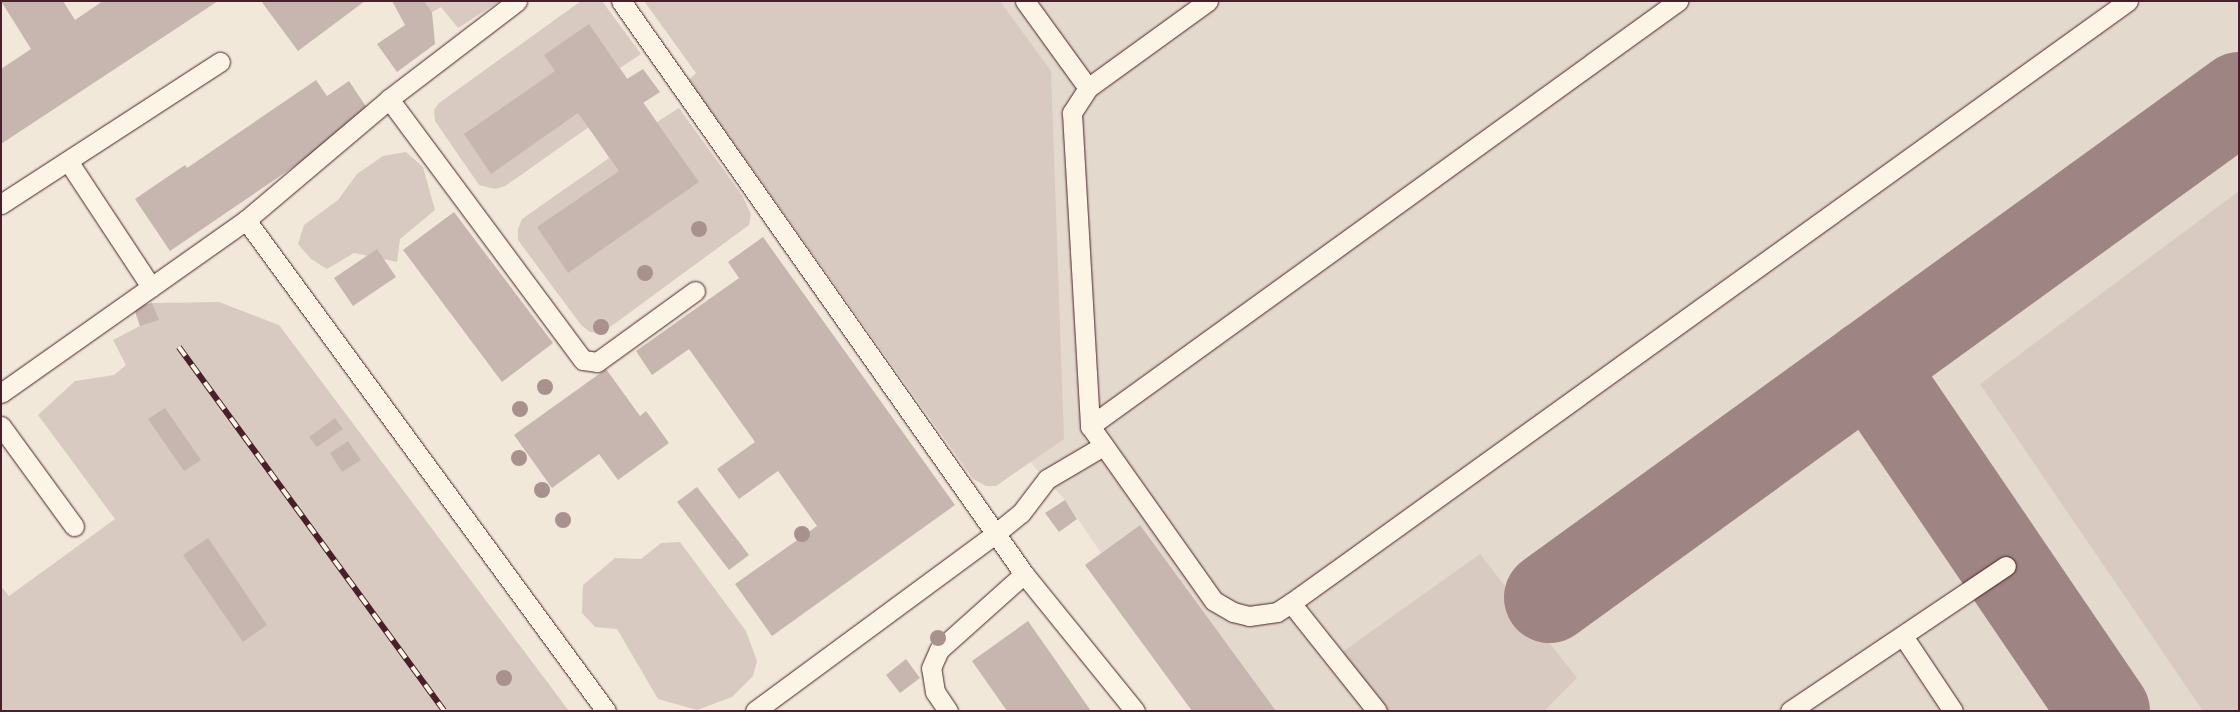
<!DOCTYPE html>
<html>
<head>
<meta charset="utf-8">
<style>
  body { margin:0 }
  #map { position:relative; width:2240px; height:712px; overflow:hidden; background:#f1e8da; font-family:"Shantell Sans",sans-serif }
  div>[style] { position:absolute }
  .built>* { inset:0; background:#e4d9cd }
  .green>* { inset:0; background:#d8cac0 }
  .taxiway>* { height:91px; margin:-45.5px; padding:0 45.5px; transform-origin:45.5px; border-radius:45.5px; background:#9e8482 }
  .building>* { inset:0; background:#c7b6af }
  .roads { filter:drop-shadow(0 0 1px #4a1f2b) drop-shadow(0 0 1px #4a1f2b) }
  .service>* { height:19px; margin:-9.5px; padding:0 9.5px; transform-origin:9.5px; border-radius:9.5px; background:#fcf5e5 }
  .rail>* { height:5.5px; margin-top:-2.75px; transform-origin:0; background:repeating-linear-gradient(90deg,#fcf5e5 0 11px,#4a1f2b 0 22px); box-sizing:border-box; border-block:1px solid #4a1f2b }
  .trees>* { width:16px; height:16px; margin:-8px; border-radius:50%; background:#a9918e }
  span { translate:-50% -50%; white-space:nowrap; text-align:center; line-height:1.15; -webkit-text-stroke:5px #fcf5e5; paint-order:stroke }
  .frame { position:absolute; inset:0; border:2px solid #4a1f2b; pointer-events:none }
</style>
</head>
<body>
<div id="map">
  <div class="built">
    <div style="clip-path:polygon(922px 1px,2239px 1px,2239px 711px,1276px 711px,1140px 525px,1101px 553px,1065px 500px,1031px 463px,1031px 449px)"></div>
  </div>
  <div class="green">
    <div style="clip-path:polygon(424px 1px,500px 1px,458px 28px,441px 7px,432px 12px)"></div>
    <div style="clip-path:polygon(581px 1px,602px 1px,641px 54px,620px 68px,657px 122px,679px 108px,742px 195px,751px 214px,749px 225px,602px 333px,590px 332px,581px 325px,518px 240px,518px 229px,522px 219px,609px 158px,589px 127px,505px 186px,495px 189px,479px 185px,435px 121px,434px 110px,439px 103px)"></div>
    <div style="clip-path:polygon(644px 1px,1000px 1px,1051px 71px,1064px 439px,996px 486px,986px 486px,973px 479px,689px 80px,696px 73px)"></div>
    <div style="clip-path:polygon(406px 152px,423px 167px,435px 210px,400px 239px,397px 262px,354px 253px,327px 269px,311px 259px,298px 244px,304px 225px,338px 200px,357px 174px,383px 156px)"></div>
    <div style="clip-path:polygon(2239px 191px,2239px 711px,2203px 711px,1980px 384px)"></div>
    <div style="clip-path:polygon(219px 302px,279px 325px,569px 711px,1px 711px,1px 586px,9px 596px,115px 519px,38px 415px,75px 381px,114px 375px,126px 365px,113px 340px,140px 326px,134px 308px,152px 303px)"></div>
    <div style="clip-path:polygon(680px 542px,746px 631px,757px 661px,753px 676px,732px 697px,697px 710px,658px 699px,617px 629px,595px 627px,582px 613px,583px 585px,615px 558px,641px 559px,661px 543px)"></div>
    <div style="clip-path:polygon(1480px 554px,1577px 678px,1544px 711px,1386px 711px,1341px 653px)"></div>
  </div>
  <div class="taxiway">
    <div style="left:1869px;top:365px;width:418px;rotate:55.8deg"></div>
    <div style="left:1549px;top:597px;width:852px;rotate:-35.93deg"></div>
  </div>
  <div class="building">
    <div style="clip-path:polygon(1px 1px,63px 1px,75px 20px,103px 1px,218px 1px,1px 144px,1px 69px,31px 49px)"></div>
    <div style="clip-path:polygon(261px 1px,365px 1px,298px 51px)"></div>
    <div style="clip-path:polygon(392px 1px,424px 1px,432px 12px,435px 44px,397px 72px,377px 44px,405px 25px)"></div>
    <div style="clip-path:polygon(589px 24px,627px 79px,643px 69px,660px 92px,643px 103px,699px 182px,568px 273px,537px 227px,619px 171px,578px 113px,491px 174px,464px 134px,555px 71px,544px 55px)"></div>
    <div style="clip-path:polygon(316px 80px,327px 96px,349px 81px,371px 114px,170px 251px,135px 199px,185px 165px,187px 168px)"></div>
    <div style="clip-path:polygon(454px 212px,553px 343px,502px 382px,403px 250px)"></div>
    <div style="clip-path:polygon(763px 237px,955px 505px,772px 636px,735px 584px,817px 526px,778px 471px,739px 499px,717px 469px,755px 442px,689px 349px,652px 375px,636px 351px,739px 278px,728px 262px)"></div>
    <div style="clip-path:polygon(377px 249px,396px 277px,353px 306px,334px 278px)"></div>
    <div style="clip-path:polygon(152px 303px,159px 320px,140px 326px,134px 308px)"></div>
    <div style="clip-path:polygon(606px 369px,640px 416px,646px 411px,669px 443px,618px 480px,599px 454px,552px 488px,514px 435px)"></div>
    <div style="clip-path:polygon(165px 408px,201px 460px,184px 471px,148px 419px)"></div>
    <div style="clip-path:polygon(335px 418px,343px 429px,317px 447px,309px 437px)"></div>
    <div style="clip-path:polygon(348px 441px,361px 460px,342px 472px,330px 453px)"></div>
    <div style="clip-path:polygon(697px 487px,749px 555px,729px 570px,677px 502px)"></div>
    <div style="clip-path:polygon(1065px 500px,1077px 519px,1059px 532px,1045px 513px)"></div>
    <div style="clip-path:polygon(1140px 525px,1276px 711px,1192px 711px,1085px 565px)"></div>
    <div style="clip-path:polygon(208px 538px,267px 625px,243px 642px,183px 555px)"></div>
    <div style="clip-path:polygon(1028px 621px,1091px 711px,1007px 711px,972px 661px)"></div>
    <div style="clip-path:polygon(906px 659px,920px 678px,900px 693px,886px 675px)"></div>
  </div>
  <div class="roads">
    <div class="service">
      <div style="left:621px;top:1px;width:701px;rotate:54.88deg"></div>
      <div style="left:1024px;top:574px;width:176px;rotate:51deg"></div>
      <div style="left:1025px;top:1px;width:107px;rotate:54.1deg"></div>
      <div style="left:1208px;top:1px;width:148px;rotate:144.1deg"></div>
      <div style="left:1088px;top:88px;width:30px;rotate:123deg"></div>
      <div style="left:1072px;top:113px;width:314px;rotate:86.7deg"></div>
      <div style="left:1090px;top:426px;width:214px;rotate:54.7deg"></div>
      <div style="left:1214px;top:601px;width:22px;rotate:30deg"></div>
      <div style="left:1233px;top:612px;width:16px;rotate:14deg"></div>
      <div style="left:1249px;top:616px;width:28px;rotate:-8deg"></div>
      <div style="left:1277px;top:612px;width:17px;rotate:-33deg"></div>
      <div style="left:1291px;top:603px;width:1031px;rotate:-35.73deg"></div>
      <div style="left:389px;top:99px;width:325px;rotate:53.4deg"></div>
      <div style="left:583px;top:360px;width:14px;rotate:8deg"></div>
      <div style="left:597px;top:362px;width:121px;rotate:-35.9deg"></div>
      <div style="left:68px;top:161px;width:151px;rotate:56.6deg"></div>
      <div style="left:1px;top:204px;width:261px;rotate:-33deg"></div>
      <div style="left:246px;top:220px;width:609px;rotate:53.75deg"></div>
      <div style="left:1px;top:393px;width:300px;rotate:-35.2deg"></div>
      <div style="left:246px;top:220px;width:187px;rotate:-40.2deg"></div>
      <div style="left:389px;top:99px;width:161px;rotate:-37.4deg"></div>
      <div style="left:1px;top:426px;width:124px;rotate:53.9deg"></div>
      <div style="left:1090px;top:426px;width:726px;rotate:-35.86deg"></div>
      <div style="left:1291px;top:603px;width:138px;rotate:51.5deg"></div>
      <div style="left:1903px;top:636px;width:90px;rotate:56.3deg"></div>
      <div style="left:755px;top:711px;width:298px;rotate:-36.4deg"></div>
      <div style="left:995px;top:534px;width:33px;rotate:-39deg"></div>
      <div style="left:1021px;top:513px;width:43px;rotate:-52.6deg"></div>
      <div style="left:1047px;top:479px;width:65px;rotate:-30.5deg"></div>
      <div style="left:948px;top:711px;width:23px;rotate:-124deg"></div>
      <div style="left:935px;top:692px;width:24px;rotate:-99deg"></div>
      <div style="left:931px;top:668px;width:20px;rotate:-66deg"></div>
      <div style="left:939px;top:650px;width:114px;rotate:-41.8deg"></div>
      <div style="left:1790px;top:711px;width:260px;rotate:-33.9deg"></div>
    </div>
  </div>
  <div class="rail">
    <div style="left:179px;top:347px;width:450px;rotate:53.9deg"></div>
  </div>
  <div class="trees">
    <div style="left:699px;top:229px"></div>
    <div style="left:645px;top:273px"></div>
    <div style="left:601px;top:327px"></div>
    <div style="left:545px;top:387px"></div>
    <div style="left:520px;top:409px"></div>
    <div style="left:519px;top:458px"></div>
    <div style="left:542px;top:490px"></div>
    <div style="left:563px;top:520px"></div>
    <div style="left:802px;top:534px"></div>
    <div style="left:938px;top:638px"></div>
    <div style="left:504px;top:678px"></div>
  </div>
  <div class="frame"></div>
</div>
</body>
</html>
